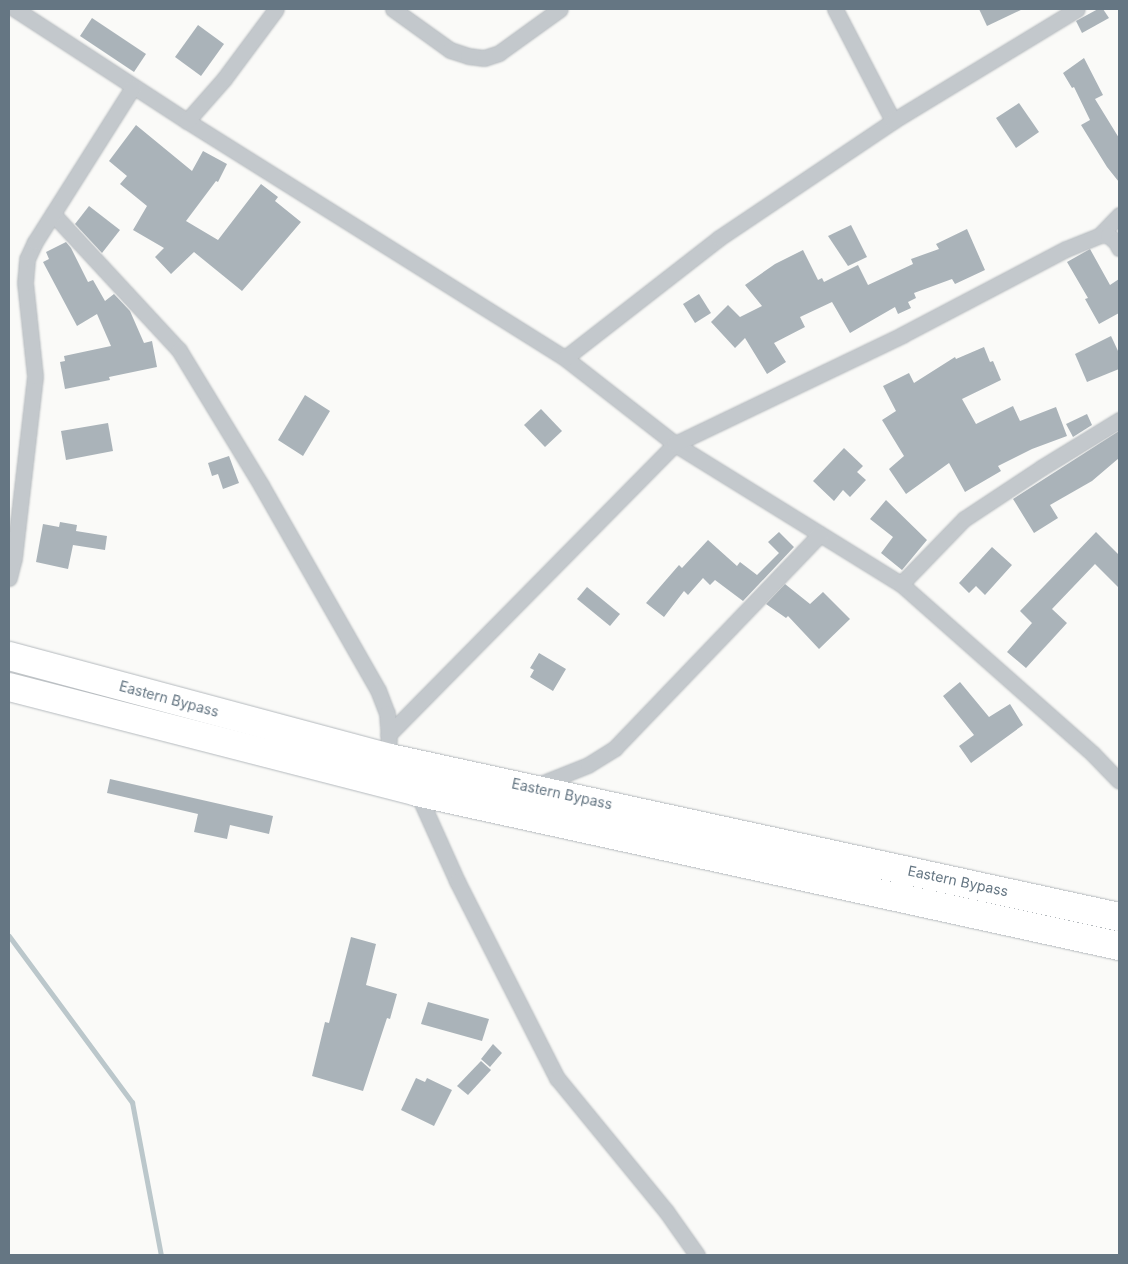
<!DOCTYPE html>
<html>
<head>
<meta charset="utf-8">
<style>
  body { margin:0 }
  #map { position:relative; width:1128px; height:1264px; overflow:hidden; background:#fafaf8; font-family:Inter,sans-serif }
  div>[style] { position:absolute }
  .stream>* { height:5px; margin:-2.5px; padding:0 2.5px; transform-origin:2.5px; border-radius:2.5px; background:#bbc7cb }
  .building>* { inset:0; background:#aab3b9 }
  .roads { filter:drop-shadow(0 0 1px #b4b9bd) drop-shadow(0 0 1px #b4b9bd) }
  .street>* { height:15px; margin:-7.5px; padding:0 7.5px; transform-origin:7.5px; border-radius:7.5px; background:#c3c8cc }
  .highway>* { height:28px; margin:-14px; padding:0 14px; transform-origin:14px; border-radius:14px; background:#fff }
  span { translate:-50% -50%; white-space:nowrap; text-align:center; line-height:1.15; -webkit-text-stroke:5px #fff; paint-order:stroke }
  .street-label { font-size:14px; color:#657683 }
  .frame { position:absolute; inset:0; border:10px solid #657683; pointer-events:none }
</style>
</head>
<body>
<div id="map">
  <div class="stream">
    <div style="left:9px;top:936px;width:207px;rotate:53.5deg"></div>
    <div style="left:132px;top:1102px;width:156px;rotate:79.3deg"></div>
  </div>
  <div class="building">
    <div style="clip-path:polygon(979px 9px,1023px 9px,987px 26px)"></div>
    <div style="clip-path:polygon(1098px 9px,1103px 9px,1109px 18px,1082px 33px,1076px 21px)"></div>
    <div style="clip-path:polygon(92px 18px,146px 54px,134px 72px,80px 36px)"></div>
    <div style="clip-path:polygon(198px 25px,224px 44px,201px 76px,175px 57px)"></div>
    <div style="clip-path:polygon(1084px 58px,1103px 95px,1095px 99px,1119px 138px,1119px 182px,1107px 167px,1081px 125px,1090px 120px,1074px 87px,1072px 88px,1063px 73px)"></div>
    <div style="clip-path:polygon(1019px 103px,1039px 132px,1016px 148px,996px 118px)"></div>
    <div style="clip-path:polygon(136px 125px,192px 171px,203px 151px,227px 164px,218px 182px,216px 181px,186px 221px,218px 240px,261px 184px,278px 197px,275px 201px,301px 222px,242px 291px,194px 252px,171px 274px,155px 257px,164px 248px,133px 230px,147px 206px,120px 184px,127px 176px,109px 161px)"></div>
    <div style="clip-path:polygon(89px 206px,120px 230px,102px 253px,75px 224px)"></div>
    <div style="clip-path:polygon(851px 225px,867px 257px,848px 266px,828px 236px)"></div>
    <div style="clip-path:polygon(967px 229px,985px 270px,955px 284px,952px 279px,914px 293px,916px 298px,908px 302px,911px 308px,898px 314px,895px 307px,850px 333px,832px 302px,800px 317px,805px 327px,774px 343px,786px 362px,767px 374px,745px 338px,735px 348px,711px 322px,728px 305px,740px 317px,762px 306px,745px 285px,775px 264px,803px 250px,818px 280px,822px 278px,824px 282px,858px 265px,868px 285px,913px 264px,911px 259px,939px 249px,936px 244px)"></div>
    <div style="clip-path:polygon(66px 242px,71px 248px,88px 282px,93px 280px,105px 301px,114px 294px,130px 311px,144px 343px,152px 341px,157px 367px,109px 377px,110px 380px,65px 389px,60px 362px,65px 361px,64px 356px,111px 346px,97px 314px,77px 326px,43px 262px,49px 259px,46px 252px)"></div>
    <div style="clip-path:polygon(1090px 249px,1110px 285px,1119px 279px,1119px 313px,1099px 324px,1085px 299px,1088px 298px,1067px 262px)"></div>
    <div style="clip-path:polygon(699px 294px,711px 313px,695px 323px,683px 304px)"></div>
    <div style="clip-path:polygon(1111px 336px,1119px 353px,1119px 369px,1087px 382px,1075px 354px)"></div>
    <div style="clip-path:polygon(984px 347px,990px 362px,993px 361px,1001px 380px,962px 399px,976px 424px,1013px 406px,1020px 421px,1056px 407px,1067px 436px,1032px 449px,998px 466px,1001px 471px,965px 492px,949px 463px,906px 494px,889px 469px,904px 456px,882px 420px,896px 411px,883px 386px,909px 373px,914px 383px,955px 357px,956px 359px)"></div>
    <div style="clip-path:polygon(305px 395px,330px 411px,303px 456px,278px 440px)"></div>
    <div style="clip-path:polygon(541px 409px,562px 431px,545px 447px,524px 425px)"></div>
    <div style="clip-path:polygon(1087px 414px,1092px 425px,1073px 437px,1066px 424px)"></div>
    <div style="clip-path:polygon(108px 423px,113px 451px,66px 460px,61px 431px)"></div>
    <div style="clip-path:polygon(1119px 431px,1119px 458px,1092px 481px,1050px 505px,1058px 518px,1034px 533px,1013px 499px)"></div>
    <div style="clip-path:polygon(844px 448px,863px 466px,857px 472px,866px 480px,850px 497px,843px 490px,834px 501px,813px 481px)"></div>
    <div style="clip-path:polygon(229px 456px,239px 483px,223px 489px,218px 474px,212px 476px,208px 463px)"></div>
    <div style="clip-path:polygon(886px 500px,927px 540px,902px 570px,881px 553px,893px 537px,870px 519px)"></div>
    <div style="clip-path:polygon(60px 522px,77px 525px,76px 531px,107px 536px,105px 550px,73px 545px,68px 569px,36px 562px,43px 524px,59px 527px)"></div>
    <div style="clip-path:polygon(779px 532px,794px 547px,743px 601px,715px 580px,710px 585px,703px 578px,688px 595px,684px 591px,664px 617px,646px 603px,679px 565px,682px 568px,708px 540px,737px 566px,740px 562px,757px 575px,779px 553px,768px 542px)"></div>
    <div style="clip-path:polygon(1096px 532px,1119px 555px,1119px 588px,1095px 564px,1052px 609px,1067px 623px,1026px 668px,1007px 652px,1032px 623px,1020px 611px)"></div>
    <div style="clip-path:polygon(992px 547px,1012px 565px,985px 595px,976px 586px,969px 593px,959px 583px)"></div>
    <div style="clip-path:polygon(785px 584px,810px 604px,823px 592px,850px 619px,819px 649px,788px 616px,786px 618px,766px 604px)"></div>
    <div style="clip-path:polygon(587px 587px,620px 614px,610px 626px,577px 599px)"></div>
    <div style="clip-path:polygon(539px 653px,566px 669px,553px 691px,530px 677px,534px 670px,530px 668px)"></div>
    <div style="clip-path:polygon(960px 682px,989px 717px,1010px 704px,1023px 725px,971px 763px,959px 746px,974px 735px,943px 696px)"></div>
    <div style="clip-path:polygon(110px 779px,273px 816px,269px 834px,230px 825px,227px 839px,194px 832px,198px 814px,107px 793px)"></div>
    <div style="clip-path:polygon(351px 937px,376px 944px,366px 985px,397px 994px,390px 1019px,387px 1018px,363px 1091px,312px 1076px,325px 1022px,329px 1023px)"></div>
    <div style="clip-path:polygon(428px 1002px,489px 1019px,482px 1041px,421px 1024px)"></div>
    <div style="clip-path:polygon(493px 1044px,502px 1053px,490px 1067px,481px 1059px)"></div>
    <div style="clip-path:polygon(481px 1061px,491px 1070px,468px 1095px,457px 1086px)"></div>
    <div style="clip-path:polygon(416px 1078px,425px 1082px,427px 1078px,452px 1090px,434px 1126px,401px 1110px)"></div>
  </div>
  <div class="roads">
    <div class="street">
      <div style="left:15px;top:9px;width:205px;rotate:33.1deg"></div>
      <div style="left:187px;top:121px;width:446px;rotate:32.1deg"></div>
      <div style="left:565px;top:358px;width:140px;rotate:38deg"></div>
      <div style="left:675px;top:444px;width:266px;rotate:31.8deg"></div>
      <div style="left:901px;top:584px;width:256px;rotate:41.5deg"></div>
      <div style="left:1093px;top:754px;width:37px;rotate:46deg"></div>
      <div style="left:393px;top:9px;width:70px;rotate:35.7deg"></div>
      <div style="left:450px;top:50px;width:19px;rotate:18deg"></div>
      <div style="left:468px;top:56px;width:16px;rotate:7deg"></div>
      <div style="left:484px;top:58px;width:16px;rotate:-18deg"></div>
      <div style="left:499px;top:53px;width:75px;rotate:-35.8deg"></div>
      <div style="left:835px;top:9px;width:126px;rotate:62.6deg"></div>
      <div style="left:187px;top:121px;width:56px;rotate:-48.6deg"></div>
      <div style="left:224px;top:79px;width:87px;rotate:-53.4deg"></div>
      <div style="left:53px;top:214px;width:185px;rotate:47.2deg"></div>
      <div style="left:179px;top:350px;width:158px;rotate:58.7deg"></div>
      <div style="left:261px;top:485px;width:236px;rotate:60.3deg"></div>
      <div style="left:378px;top:690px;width:25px;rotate:69deg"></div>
      <div style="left:387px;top:713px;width:28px;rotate:86deg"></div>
      <div style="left:1100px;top:235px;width:28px;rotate:-46deg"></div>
      <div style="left:565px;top:358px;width:195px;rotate:-37.9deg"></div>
      <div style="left:719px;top:238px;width:210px;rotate:-33.9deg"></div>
      <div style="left:893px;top:121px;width:215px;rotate:-31.3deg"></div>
      <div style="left:9px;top:578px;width:21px;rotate:-76deg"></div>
      <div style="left:14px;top:558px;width:183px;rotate:-83.4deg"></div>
      <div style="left:35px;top:376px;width:94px;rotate:-96.1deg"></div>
      <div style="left:25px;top:283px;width:24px;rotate:-85deg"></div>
      <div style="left:27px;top:259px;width:19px;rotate:-65deg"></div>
      <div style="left:35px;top:242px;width:183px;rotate:-57.7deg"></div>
      <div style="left:901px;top:584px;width:91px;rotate:-45.9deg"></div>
      <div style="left:964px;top:519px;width:92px;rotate:-33.5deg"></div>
      <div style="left:1041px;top:468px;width:92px;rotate:-31.6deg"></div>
      <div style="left:388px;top:735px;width:409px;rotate:-45.4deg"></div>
      <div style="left:675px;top:444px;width:252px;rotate:-25.6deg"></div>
      <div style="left:902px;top:335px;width:185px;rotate:-27.7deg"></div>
      <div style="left:1066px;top:249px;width:37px;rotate:-22deg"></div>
      <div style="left:1100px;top:235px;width:8px"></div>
      <div style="left:1108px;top:235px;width:11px;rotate:41deg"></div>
      <div style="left:1116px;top:242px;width:7px;rotate:63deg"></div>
      <div style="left:533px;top:787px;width:59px;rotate:-21.8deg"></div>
      <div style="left:588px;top:765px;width:32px;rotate:-32deg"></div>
      <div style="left:615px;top:748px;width:296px;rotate:-46.2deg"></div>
      <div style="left:417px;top:792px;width:98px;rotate:65.8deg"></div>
      <div style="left:457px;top:881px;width:221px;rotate:63.1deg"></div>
      <div style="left:557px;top:1078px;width:172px;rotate:50.7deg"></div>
      <div style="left:666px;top:1211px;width:54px;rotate:54.8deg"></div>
    </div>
    <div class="highway">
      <div style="left:9px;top:656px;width:394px;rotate:15deg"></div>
      <div style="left:390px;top:758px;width:746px;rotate:12.3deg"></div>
      <div style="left:9px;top:687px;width:421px;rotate:14.4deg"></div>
      <div style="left:417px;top:792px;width:719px;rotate:12.37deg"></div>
    </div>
  </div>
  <div class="street-label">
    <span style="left:169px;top:699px;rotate:15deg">Eastern Bypass</span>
    <span style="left:562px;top:794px;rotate:12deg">Eastern Bypass</span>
    <span style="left:958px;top:881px;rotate:12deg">Eastern Bypass</span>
  </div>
  <div class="frame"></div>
</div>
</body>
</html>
